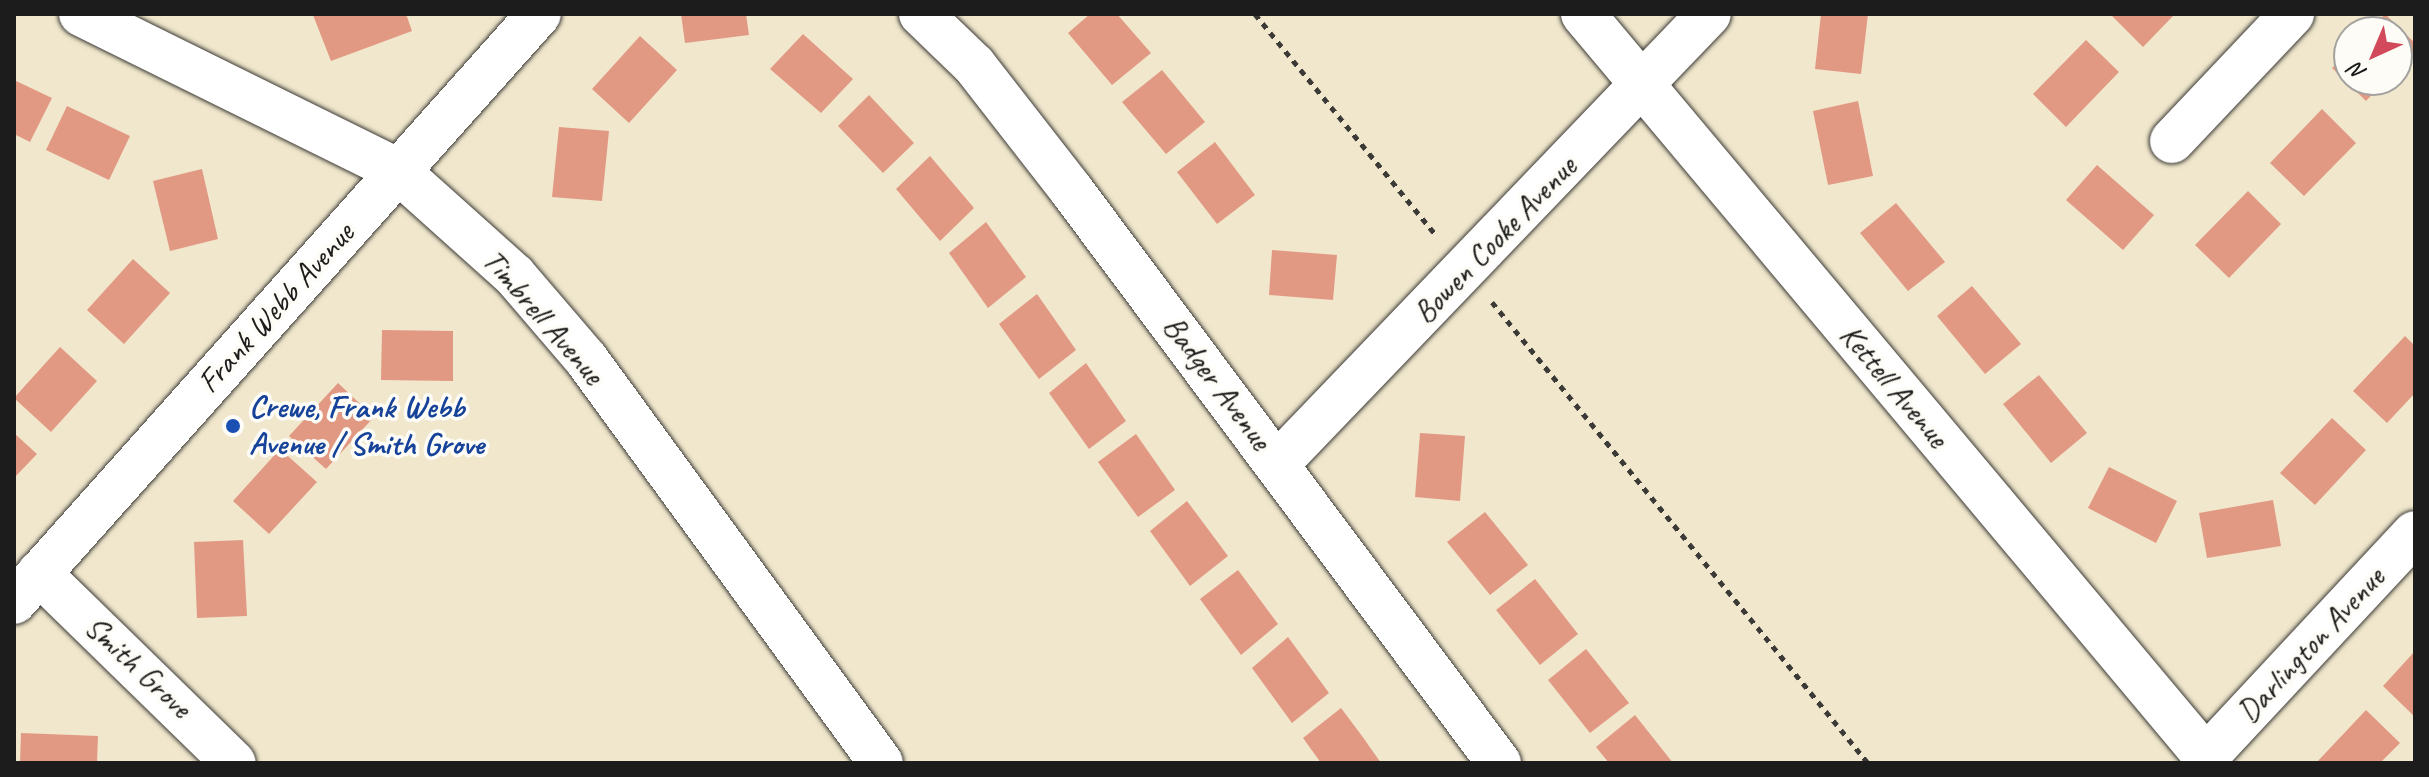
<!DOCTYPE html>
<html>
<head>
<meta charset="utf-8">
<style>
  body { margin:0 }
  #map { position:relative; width:2429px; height:777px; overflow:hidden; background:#f0e7cc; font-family:Caveat,sans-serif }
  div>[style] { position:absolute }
  .building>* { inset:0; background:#e29984 }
  .path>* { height:5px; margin-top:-2.5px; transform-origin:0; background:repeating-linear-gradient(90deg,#3c3a36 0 6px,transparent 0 12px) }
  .roads { filter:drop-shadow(0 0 2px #3c3a36) drop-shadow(0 0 2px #3c3a36) }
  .minor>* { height:44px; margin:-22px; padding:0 22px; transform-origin:22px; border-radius:22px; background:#fff }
  .tertiary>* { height:44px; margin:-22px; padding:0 22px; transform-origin:22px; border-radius:22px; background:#fff }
  .dots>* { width:22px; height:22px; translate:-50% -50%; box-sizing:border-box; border:4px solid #fdfcf7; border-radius:50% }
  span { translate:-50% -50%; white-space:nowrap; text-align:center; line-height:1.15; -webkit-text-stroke:7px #fdfcf7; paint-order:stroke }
  .street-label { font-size:32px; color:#1c1c1c }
  .transit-label { font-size:32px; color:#164399; font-weight:700 }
  .left { translate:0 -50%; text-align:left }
  .frame { position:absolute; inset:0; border:16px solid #1c1c1c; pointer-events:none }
  .north { position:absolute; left:2333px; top:16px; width:80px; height:80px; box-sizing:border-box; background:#fdfcf7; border:2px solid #a3a29f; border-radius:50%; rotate:224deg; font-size:22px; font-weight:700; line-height:32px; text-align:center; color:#1c1c1c }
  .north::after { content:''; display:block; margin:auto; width:28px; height:36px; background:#d1495b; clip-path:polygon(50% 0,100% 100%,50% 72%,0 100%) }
</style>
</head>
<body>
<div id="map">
  <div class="building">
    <div style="clip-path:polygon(406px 14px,412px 31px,331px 61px,313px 15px)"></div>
    <div style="clip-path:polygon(681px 14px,746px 14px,749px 35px,685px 43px)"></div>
    <div style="clip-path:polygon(1090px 14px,1117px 14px,1151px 53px,1112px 85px,1068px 33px)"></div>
    <div style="clip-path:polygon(1821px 14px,1868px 14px,1861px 74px,1815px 69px)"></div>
    <div style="clip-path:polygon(2110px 14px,2175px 14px,2143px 47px)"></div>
    <div style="clip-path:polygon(2385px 14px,2415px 43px,2415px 51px,2397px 69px,2397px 32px,2368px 32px)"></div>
    <div style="clip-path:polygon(803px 34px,853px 79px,821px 113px,770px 69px)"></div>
    <div style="clip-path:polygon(640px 36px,677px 70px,629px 123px,592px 89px)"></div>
    <div style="clip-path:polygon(2086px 40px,2119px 72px,2066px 127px,2033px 94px)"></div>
    <div style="clip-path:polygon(2349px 51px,2349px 80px,2386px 80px,2366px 101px,2332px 68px)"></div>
    <div style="clip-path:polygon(1162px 70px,1205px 122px,1166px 154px,1122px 102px)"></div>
    <div style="clip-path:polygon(14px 80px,52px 98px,30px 142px,14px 134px)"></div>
    <div style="clip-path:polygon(869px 95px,914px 143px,883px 173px,838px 126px)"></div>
    <div style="clip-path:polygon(1858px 101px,1873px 176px,1828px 185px,1813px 111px)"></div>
    <div style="clip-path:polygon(67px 106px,130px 136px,109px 180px,46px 150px)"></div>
    <div style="clip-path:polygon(2322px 109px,2356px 143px,2304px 196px,2270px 163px)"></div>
    <div style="clip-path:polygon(559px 127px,609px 131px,602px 201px,552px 197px)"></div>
    <div style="clip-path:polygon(1215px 142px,1255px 195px,1217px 224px,1177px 172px)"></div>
    <div style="clip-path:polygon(930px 156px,974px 208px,940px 241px,896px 189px)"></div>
    <div style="clip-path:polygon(2097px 165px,2154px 215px,2123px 250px,2066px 200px)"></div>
    <div style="clip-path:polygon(202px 169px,218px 239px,170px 251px,153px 181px)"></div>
    <div style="clip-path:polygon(2248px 191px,2281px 224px,2229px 278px,2195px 245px)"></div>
    <div style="clip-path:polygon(1896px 203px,1945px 262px,1908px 291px,1860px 233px)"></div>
    <div style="clip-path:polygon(986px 222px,1026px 277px,988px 308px,949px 253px)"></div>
    <div style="clip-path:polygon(1272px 250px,1337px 255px,1333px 300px,1269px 295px)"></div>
    <div style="clip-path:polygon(133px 259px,170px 293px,124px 344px,87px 310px)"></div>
    <div style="clip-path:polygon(1972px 286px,2021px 344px,1985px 374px,1937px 316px)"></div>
    <div style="clip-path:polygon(1037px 294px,1076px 350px,1039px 379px,999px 324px)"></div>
    <div style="clip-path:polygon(382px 330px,453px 331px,453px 381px,381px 380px)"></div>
    <div style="clip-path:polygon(2405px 336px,2415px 346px,2415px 393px,2387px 423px,2353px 391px)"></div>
    <div style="clip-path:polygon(60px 347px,97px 381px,51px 432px,14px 398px)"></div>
    <div style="clip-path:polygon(1086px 363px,1126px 421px,1089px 449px,1049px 393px)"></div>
    <div style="clip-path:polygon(2039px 375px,2087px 433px,2051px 463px,2003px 404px)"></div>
    <div style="clip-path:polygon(338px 383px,374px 417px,326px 469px,289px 436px)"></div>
    <div style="clip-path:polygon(2332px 418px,2366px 450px,2315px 505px,2280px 473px)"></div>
    <div style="clip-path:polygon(14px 433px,37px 454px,14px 478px)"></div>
    <div style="clip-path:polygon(1420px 433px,1465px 436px,1460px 501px,1415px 497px)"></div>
    <div style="clip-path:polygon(1136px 434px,1175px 490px,1138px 517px,1098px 462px)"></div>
    <div style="clip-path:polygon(280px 449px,317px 482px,269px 534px,233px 501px)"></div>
    <div style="clip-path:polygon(2109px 467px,2177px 501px,2156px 543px,2088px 508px)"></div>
    <div style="clip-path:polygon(2273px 500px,2281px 546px,2207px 558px,2199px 513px)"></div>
    <div style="clip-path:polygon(1187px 501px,1228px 556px,1190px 586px,1150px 531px)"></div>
    <div style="clip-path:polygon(1485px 512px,1528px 565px,1490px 595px,1447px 542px)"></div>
    <div style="clip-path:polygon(243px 540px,247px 616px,197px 618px,194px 542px)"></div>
    <div style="clip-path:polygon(1238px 570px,1278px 624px,1241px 655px,1200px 599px)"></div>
    <div style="clip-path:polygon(1535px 579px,1578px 634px,1540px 665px,1496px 610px)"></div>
    <div style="clip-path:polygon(1288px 637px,1329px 693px,1292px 723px,1252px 668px)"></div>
    <div style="clip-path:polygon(1586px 649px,1629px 703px,1590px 733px,1548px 680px)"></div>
    <div style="clip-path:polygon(2415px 651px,2415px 717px,2383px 686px)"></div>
    <div style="clip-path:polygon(1341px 708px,1362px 736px,1381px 763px,1321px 763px,1303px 738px)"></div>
    <div style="clip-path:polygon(2366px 710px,2400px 743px,2380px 763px,2316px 763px)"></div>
    <div style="clip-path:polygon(1635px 715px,1658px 744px,1673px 763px,1609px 763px,1596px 747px)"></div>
    <div style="clip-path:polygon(21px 733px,98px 736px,97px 763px,20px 763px)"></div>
  </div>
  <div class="path">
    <div style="left:1255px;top:14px;width:287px;rotate:50.7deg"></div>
    <div style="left:1492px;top:302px;width:595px;rotate:50.8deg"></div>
  </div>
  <div class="roads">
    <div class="minor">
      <div style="left:81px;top:14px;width:354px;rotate:26.3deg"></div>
      <div style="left:398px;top:171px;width:156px;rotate:41.9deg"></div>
      <div style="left:514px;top:275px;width:111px;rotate:49.4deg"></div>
      <div style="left:586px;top:359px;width:500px;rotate:53.86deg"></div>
      <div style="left:1583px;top:14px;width:970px;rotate:50.02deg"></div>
      <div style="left:2206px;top:757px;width:306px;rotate:-47deg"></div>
      <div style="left:2172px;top:141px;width:175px;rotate:-46.6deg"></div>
      <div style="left:1278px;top:463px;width:622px;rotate:-46.17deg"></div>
      <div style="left:39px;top:573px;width:272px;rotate:44.3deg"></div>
      <div style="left:14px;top:602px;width:788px;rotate:-48.24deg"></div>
    </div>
    <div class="tertiary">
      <div style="left:921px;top:14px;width:74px;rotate:43.9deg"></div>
      <div style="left:974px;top:65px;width:160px;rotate:52.1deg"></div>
      <div style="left:1072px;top:191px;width:714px;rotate:53.26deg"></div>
    </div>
  </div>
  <div class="dots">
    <div style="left:233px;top:426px;background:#1a4fb4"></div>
  </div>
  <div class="street-label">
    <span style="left:1495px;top:240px;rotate:-46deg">Bowen Cooke Avenue</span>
    <span style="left:276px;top:308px;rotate:-48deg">Frank Webb Avenue</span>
    <span style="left:543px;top:317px;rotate:49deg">Timbrell Avenue</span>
    <span style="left:1217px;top:383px;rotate:53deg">Badger Avenue</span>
    <span style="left:1894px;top:386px;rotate:50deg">Kettell Avenue</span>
    <span style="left:2311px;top:645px;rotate:-47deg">Darlington Avenue</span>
    <span style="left:138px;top:667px;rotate:43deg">Smith Grove</span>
  </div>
  <div class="transit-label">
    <span class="left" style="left:249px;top:426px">Crewe, Frank Webb<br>Avenue / Smith Grove</span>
  </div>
  <div class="frame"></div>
  <div class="north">N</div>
</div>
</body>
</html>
